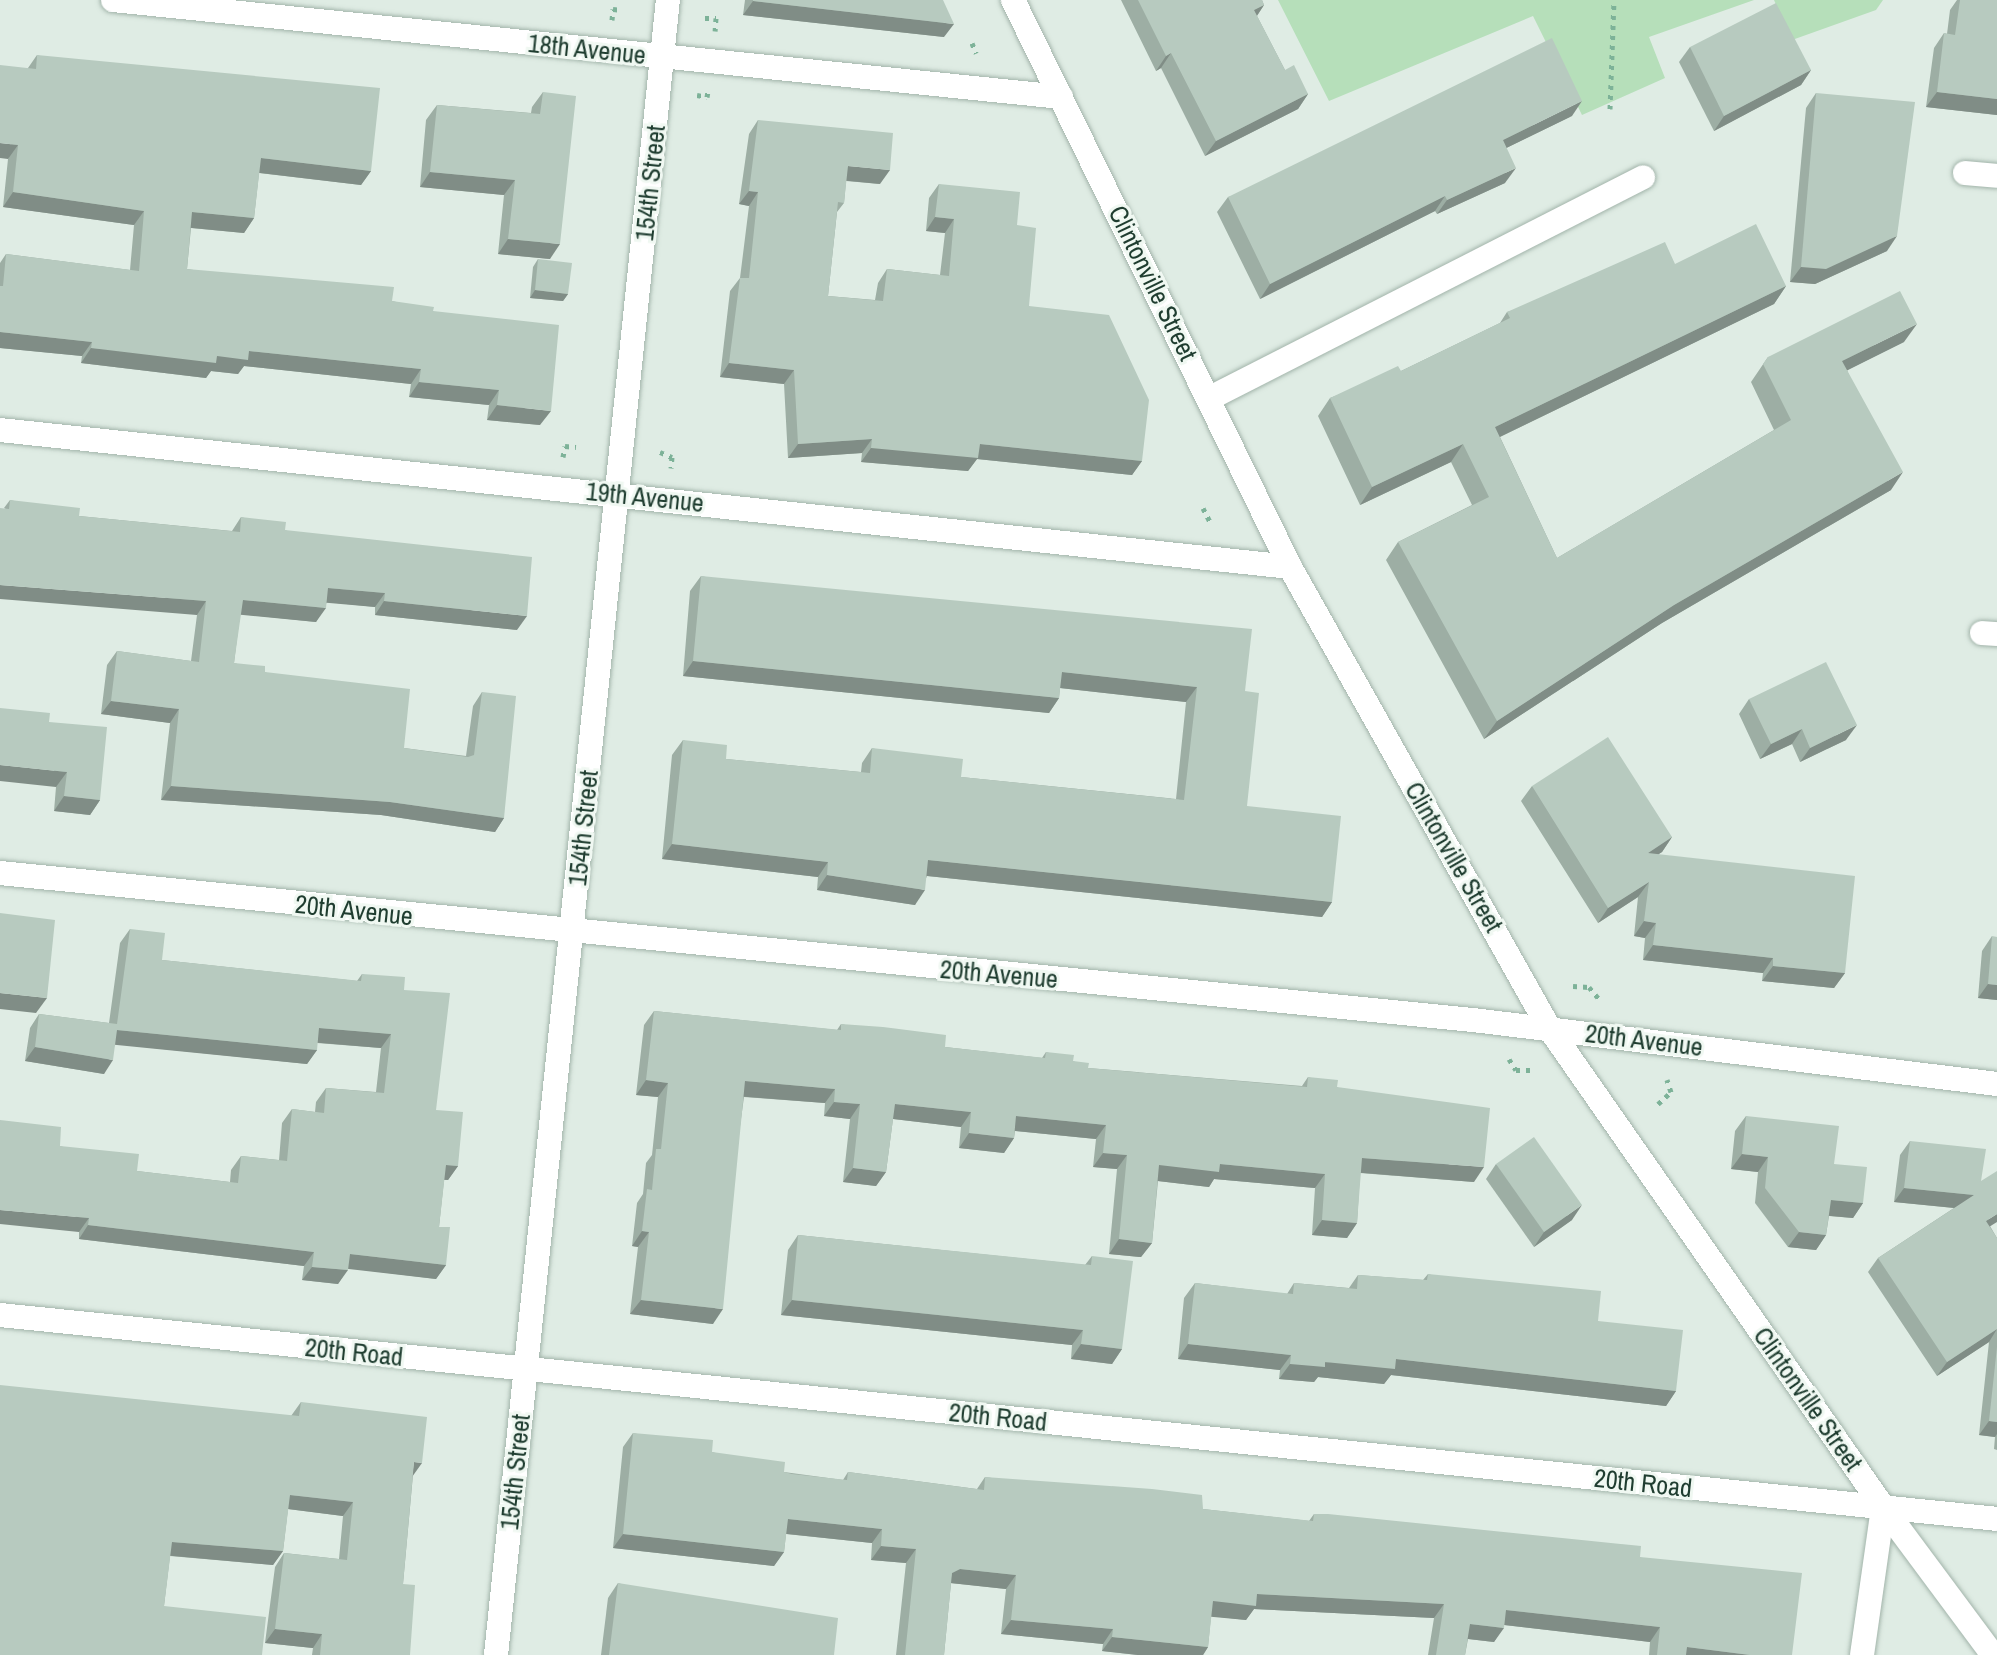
<!DOCTYPE html>
<html>
<head>
<meta charset="utf-8">
<style>
  body { margin:0 }
  #map { position:relative; width:1997px; height:1655px; overflow:hidden; background:#dfece4; font-family:"Archivo Narrow",sans-serif }
  div>[style] { position:absolute }
  .green>* { inset:0; background:#b6dfba }
  .path>* { height:5px; margin-top:-2.5px; transform-origin:0; background:repeating-linear-gradient(90deg,#7db298 0 4px,transparent 0 10px) }
  .roads { filter:drop-shadow(0 0 2px #a2b4aa) drop-shadow(0 0 2px #a2b4aa) }
  .minor>* { height:24px; margin:-12px; padding:0 12px; transform-origin:12px; border-radius:12px; background:#fff }
  .wall>* { inset:0; background:#9daea4 }
  .shaded-wall>* { inset:0; background:#808d86 }
  .building>* { inset:0; background:#b7cabf }
  span { translate:-50% -50%; white-space:nowrap; text-align:center; line-height:1.15; -webkit-text-stroke:6px #f0f8f2; paint-order:stroke }
  .street-label { font-size:26px; color:#1f3d30 }
</style>
</head>
<body>
<div id="map">
  <div class="green">
    <div style="clip-path:polygon(1278px 0,1754px 0,1649px 37px,1665px 78px,1582px 115px,1533px 16px,1329px 101px)"></div>
    <div style="clip-path:polygon(1774px 0,1883px 0,1876px 10px,1792px 40px)"></div>
  </div>
  <div class="path">
    <div style="left:705px;top:18px;width:11px"></div>
    <div style="left:716px;top:18px;width:13px;rotate:94deg"></div>
    <div style="left:612px;top:20px;width:11px;rotate:-85deg"></div>
    <div style="left:613px;top:9px;width:9px;rotate:6deg"></div>
    <div style="left:972px;top:43px;width:11px;rotate:68deg"></div>
    <div style="left:697px;top:95px;width:10px;rotate:11deg"></div>
    <div style="left:707px;top:97px;width:6px;rotate:-81deg"></div>
    <div style="left:1610px;top:109px;width:109px;rotate:-87.9deg"></div>
    <div style="left:660px;top:452px;width:13px;rotate:23deg"></div>
    <div style="left:672px;top:457px;width:11px;rotate:95deg"></div>
    <div style="left:563px;top:457px;width:11px;rotate:-80deg"></div>
    <div style="left:565px;top:446px;width:11px;rotate:5deg"></div>
    <div style="left:1203px;top:508px;width:16px;rotate:63deg"></div>
    <div style="left:1573px;top:986px;width:16px;rotate:4deg"></div>
    <div style="left:1589px;top:987px;width:16px;rotate:50deg"></div>
    <div style="left:1509px;top:1059px;width:13px;rotate:58deg"></div>
    <div style="left:1516px;top:1070px;width:14px"></div>
    <div style="left:1658px;top:1104px;width:18px;rotate:-43deg"></div>
    <div style="left:1671px;top:1092px;width:13px;rotate:-108deg"></div>
  </div>
  <div class="roads">
    <div class="minor">
      <div style="left:113px;top:0;width:953px;rotate:5.84deg"></div>
      <div style="left:1013px;top:0;width:631px;rotate:63.96deg"></div>
      <div style="left:1290px;top:567px;width:529px;rotate:60.67deg"></div>
      <div style="left:1549px;top:1028px;width:584px;rotate:55.11deg"></div>
      <div style="left:1883px;top:1507px;width:184px;rotate:53.4deg"></div>
      <div style="left:1965px;top:173px;width:32px;rotate:5deg"></div>
      <div style="left:1210px;top:398px;width:486px;rotate:-27deg"></div>
      <div style="left:0;top:430px;width:1297px;rotate:6.06deg"></div>
      <div style="left:1982px;top:633px;width:15px;rotate:4deg"></div>
      <div style="left:0;top:873px;width:1480px;rotate:5.7deg"></div>
      <div style="left:1473px;top:1020px;width:528px;rotate:6.96deg"></div>
      <div style="left:0;top:1315px;width:2007px;rotate:5.83deg"></div>
      <div style="left:496px;top:1655px;width:1664px;rotate:-84.07deg"></div>
      <div style="left:1862px;top:1655px;width:149px;rotate:-81.9deg"></div>
    </div>
  </div>
  <div class="wall">
    <div style="clip-path:polygon(745px 0,943px 0,944px 37px,743px 15px)"></div>
    <div style="clip-path:polygon(1121px 0,1262px 0,1264px 5px,1257px 16px,1285px 70px,1308px 94px,1298px 109px,1205px 156px,1161px 68px,1156px 71px)"></div>
    <div style="clip-path:polygon(1957px 0,1997px 0,1997px 115px,1926px 107px,1934px 48px,1944px 33px,1947px 34px,1950px 10px)"></div>
    <div style="clip-path:polygon(1690px 47px,1811px 70px,1801px 85px,1714px 131px,1679px 62px)"></div>
    <div style="clip-path:polygon(37px 55px,371px 171px,361px 185px,259px 173px,254px 218px,244px 233px,191px 228px,187px 269px,392px 301px,433px 311px,540px 425px,487px 420px,489px 405px,409px 397px,411px 384px,244px 366px,238px 374px,211px 371px,206px 378px,81px 363px,82px 356px,0 348px,0 263px,6px 254px,130px 270px,134px 225px,3px 207px,8px 159px,28px 68px)"></div>
    <div style="clip-path:polygon(543px 92px,550px 259px,498px 254px,504px 195px,420px 187px,426px 120px,437px 105px,531px 113px,532px 107px)"></div>
    <div style="clip-path:polygon(1816px 93px,1887px 251px,1815px 284px,1790px 282px,1806px 108px)"></div>
    <div style="clip-path:polygon(1572px 116px,1506px 148px,1505px 183px,1437px 214px,1435px 211px,1260px 299px,1217px 212px,1228px 197px)"></div>
    <div style="clip-path:polygon(758px 120px,880px 184px,846px 181px,844px 203px,837px 212px,828px 296px,875px 300px,878px 283px,887px 269px,940px 275px,945px 233px,926px 231px,929px 198px,939px 184px,1017px 225px,1029px 306px,1142px 461px,1132px 475px,977px 459px,968px 471px,861px 462px,862px 453px,788px 458px,784px 384px,720px 377px,730px 291px,740px 278px,749px 206px,739px 204px,749px 134px)"></div>
    <div style="clip-path:polygon(538px 259px,568px 294px,563px 301px,530px 298px,533px 267px)"></div>
    <div style="clip-path:polygon(1675px 264px,1786px 286px,1774px 304px,1500px 437px,1557px 558px,1774px 430px,1751px 382px,1768px 357px,1904px 342px,1847px 370px,1891px 490px,1662px 623px,1484px 739px,1386px 560px,1398px 542px,1472px 505px,1451px 462px,1360px 505px,1318px 416px,1330px 398px,1401px 371px,1500px 323px,1507px 312px)"></div>
    <div style="clip-path:polygon(10px 500px,79px 516px,232px 531px,241px 517px,285px 530px,517px 630px,375px 615px,375px 607px,327px 602px,316px 622px,240px 614px,234px 663px,265px 672px,404px 748px,466px 756px,473px 706px,482px 692px,504px 818px,495px 832px,381px 815px,161px 800px,170px 723px,101px 714px,107px 665px,117px 651px,191px 661px,197px 615px,4px 508px)"></div>
    <div style="clip-path:polygon(701px 576px,1245px 691px,1247px 806px,1332px 902px,1322px 917px,927px 876px,915px 905px,817px 890px,818px 877px,662px 859px,672px 755px,683px 740px,726px 759px,861px 772px,862px 763px,872px 748px,961px 777px,1176px 799px,1186px 702px,1060px 688px,1059px 698px,1049px 713px,683px 676px,690px 591px)"></div>
    <div style="clip-path:polygon(1749px 699px,1846px 740px,1800px 762px,1792px 744px,1760px 759px,1739px 714px)"></div>
    <div style="clip-path:polygon(49px 722px,100px 800px,90px 815px,54px 811px,56px 787px)"></div>
    <div style="clip-path:polygon(1532px 786px,1672px 837px,1662px 852px,1658px 854px,1845px 973px,1834px 988px,1762px 981px,1763px 973px,1643px 960px,1645px 938px,1634px 936px,1638px 897px,1598px 923px,1521px 801px)"></div>
    <div style="clip-path:polygon(130px 929px,162px 960px,357px 981px,362px 974px,404px 990px,436px 1110px,458px 1166px,448px 1180px,444px 1180px,439px 1227px,446px 1265px,436px 1279px,348px 1268px,338px 1284px,302px 1280px,304px 1266px,79px 1239px,79px 1232px,60px 1146px,137px 1171px,230px 1182px,231px 1170px,241px 1156px,279px 1160px,282px 1123px,292px 1109px,315px 1112px,316px 1102px,326px 1088px,376px 1092px,381px 1048px,317px 1043px,317px 1050px,307px 1064px,115px 1044px,104px 1074px,25px 1061px,30px 1028px,39px 1014px,109px 1023px,120px 943px)"></div>
    <div style="clip-path:polygon(1992px 936px,1997px 1000px,1978px 998px,1982px 951px)"></div>
    <div style="clip-path:polygon(654px 1011px,837px 1030px,841px 1024px,945px 1047px,1042px 1058px,1046px 1052px,1073px 1061px,1088px 1068px,1302px 1086px,1308px 1077px,1337px 1087px,1474px 1182px,1360px 1173px,1357px 1223px,1347px 1238px,1312px 1235px,1315px 1188px,1214px 1179px,1209px 1187px,1158px 1181px,1152px 1243px,1141px 1257px,1109px 1254px,1117px 1169px,1093px 1167px,1096px 1139px,1015px 1131px,1014px 1138px,1004px 1153px,959px 1148px,961px 1127px,893px 1119px,886px 1172px,876px 1186px,843px 1182px,850px 1119px,824px 1116px,825px 1103px,744px 1097px,713px 1324px,630px 1314px,638px 1247px,632px 1246px,637px 1203px,643px 1194px,646px 1163px,652px 1155px,658px 1097px,636px 1095px,644px 1025px)"></div>
    <div style="clip-path:polygon(1746px 1116px,1834px 1164px,1863px 1203px,1853px 1218px,1829px 1216px,1826px 1235px,1816px 1250px,1788px 1247px,1755px 1203px,1758px 1172px,1731px 1169px,1735px 1131px)"></div>
    <div style="clip-path:polygon(1910px 1141px,1981px 1181px,1990px 1226px,1997px 1238px,1997px 1450px,1994px 1449px,1995px 1437px,1979px 1435px,1989px 1342px,1937px 1376px,1868px 1272px,1878px 1258px,1954px 1208px,1894px 1202px,1900px 1155px)"></div>
    <div style="clip-path:polygon(1496px 1164px,1572px 1220px,1534px 1247px,1486px 1179px)"></div>
    <div style="clip-path:polygon(798px 1235px,1085px 1265px,1092px 1256px,1122px 1349px,1112px 1364px,1071px 1359px,1072px 1345px,781px 1315px,788px 1250px)"></div>
    <div style="clip-path:polygon(1428px 1274px,1598px 1321px,1676px 1391px,1666px 1406px,1391px 1375px,1384px 1384px,1318px 1377px,1314px 1382px,1279px 1379px,1280px 1370px,1178px 1359px,1184px 1298px,1195px 1283px,1287px 1294px,1294px 1283px,1349px 1288px,1358px 1275px,1423px 1280px)"></div>
    <div style="clip-path:polygon(301px 1402px,413px 1475px,403px 1584px,410px 1655px,312px 1655px,313px 1648px,265px 1643px,275px 1567px,284px 1553px,339px 1559px,343px 1516px,288px 1509px,283px 1551px,273px 1565px,170px 1556px,164px 1606px,0 1655px,291px 1416px)"></div>
    <div style="clip-path:polygon(633px 1433px,712px 1452px,784px 1472px,843px 1480px,848px 1472px,977px 1489px,985px 1477px,1203px 1509px,1309px 1521px,1314px 1514px,1640px 1557px,1792px 1655px,1649px 1655px,1650px 1642px,1504px 1625px,1494px 1642px,1468px 1639px,1465px 1655px,1428px 1655px,1434px 1618px,1254px 1609px,1246px 1620px,1211px 1616px,1208px 1647px,1203px 1655px,1138px 1655px,1102px 1651px,1103px 1644px,1001px 1634px,1006px 1589px,951px 1583px,944px 1655px,896px 1655px,906px 1563px,871px 1560px,872px 1543px,786px 1534px,784px 1552px,774px 1566px,613px 1548px,623px 1447px)"></div>
    <div style="clip-path:polygon(618px 1583px,834px 1655px,601px 1655px,608px 1598px)"></div>
  </div>
  <div class="shaded-wall">
    <div style="clip-path:polygon(753px 1px,954px 24px,944px 37px,743px 15px)"></div>
    <div style="clip-path:polygon(1264px 5px,1254px 20px,1254px 10px)"></div>
    <div style="clip-path:polygon(1171px 53px,1161px 68px,1156px 71px,1166px 56px)"></div>
    <div style="clip-path:polygon(1811px 70px,1801px 85px,1714px 131px,1724px 116px)"></div>
    <div style="clip-path:polygon(1937px 92px,1997px 99px,1997px 115px,1926px 107px)"></div>
    <div style="clip-path:polygon(1308px 94px,1298px 109px,1205px 156px,1216px 141px)"></div>
    <div style="clip-path:polygon(1582px 101px,1572px 116px,1492px 155px,1503px 140px)"></div>
    <div style="clip-path:polygon(0 143px,18px 145px,8px 159px,0 158px)"></div>
    <div style="clip-path:polygon(261px 158px,371px 171px,361px 185px,251px 172px)"></div>
    <div style="clip-path:polygon(848px 166px,890px 170px,880px 184px,839px 180px)"></div>
    <div style="clip-path:polygon(1516px 168px,1505px 183px,1437px 214px,1447px 200px)"></div>
    <div style="clip-path:polygon(430px 172px,515px 180px,504px 195px,420px 187px)"></div>
    <div style="clip-path:polygon(749px 191px,758px 192px,749px 206px,739px 204px)"></div>
    <div style="clip-path:polygon(13px 192px,144px 211px,134px 225px,3px 207px)"></div>
    <div style="clip-path:polygon(1445px 196px,1435px 211px,1260px 299px,1270px 284px)"></div>
    <div style="clip-path:polygon(192px 212px,254px 218px,244px 233px,182px 227px)"></div>
    <div style="clip-path:polygon(935px 217px,954px 219px,945px 233px,926px 231px)"></div>
    <div style="clip-path:polygon(1897px 236px,1887px 251px,1815px 284px,1790px 282px,1801px 267px)"></div>
    <div style="clip-path:polygon(508px 239px,560px 244px,550px 259px,498px 254px)"></div>
    <div style="clip-path:polygon(1786px 286px,1774px 304px,1483px 445px,1495px 427px)"></div>
    <div style="clip-path:polygon(535px 290px,568px 294px,563px 301px,530px 298px)"></div>
    <div style="clip-path:polygon(1917px 324px,1904px 342px,1830px 379px,1842px 361px)"></div>
    <div style="clip-path:polygon(0 332px,92px 342px,82px 356px,0 348px)"></div>
    <div style="clip-path:polygon(91px 348px,217px 356px,249px 351px,421px 369px,411px 384px,244px 366px,238px 374px,211px 371px,206px 378px,81px 363px)"></div>
    <div style="clip-path:polygon(729px 363px,794px 370px,784px 384px,720px 377px)"></div>
    <div style="clip-path:polygon(419px 382px,499px 390px,489px 405px,409px 397px)"></div>
    <div style="clip-path:polygon(497px 405px,551px 411px,540px 425px,487px 420px)"></div>
    <div style="clip-path:polygon(872px 439px,862px 453px,788px 458px,798px 444px)"></div>
    <div style="clip-path:polygon(980px 444px,1142px 461px,1132px 475px,977px 459px,968px 471px,861px 462px,871px 448px)"></div>
    <div style="clip-path:polygon(1463px 444px,1451px 462px,1360px 505px,1372px 487px)"></div>
    <div style="clip-path:polygon(1903px 472px,1891px 490px,1662px 623px,1484px 739px,1497px 721px,1674px 605px)"></div>
    <div style="clip-path:polygon(0 585px,206px 601px,197px 615px,0 599px)"></div>
    <div style="clip-path:polygon(328px 588px,385px 593px,375px 607px,318px 602px)"></div>
    <div style="clip-path:polygon(243px 600px,326px 608px,316px 622px,233px 614px)"></div>
    <div style="clip-path:polygon(384px 601px,527px 616px,517px 630px,375px 615px)"></div>
    <div style="clip-path:polygon(693px 661px,1059px 698px,1049px 713px,683px 676px)"></div>
    <div style="clip-path:polygon(1062px 672px,1197px 687px,1186px 702px,1051px 687px)"></div>
    <div style="clip-path:polygon(111px 701px,179px 709px,170px 723px,101px 714px)"></div>
    <div style="clip-path:polygon(1857px 725px,1846px 740px,1800px 762px,1810px 748px)"></div>
    <div style="clip-path:polygon(1802px 729px,1792px 744px,1760px 759px,1771px 744px)"></div>
    <div style="clip-path:polygon(0 765px,67px 772px,56px 787px,0 781px)"></div>
    <div style="clip-path:polygon(171px 786px,390px 802px,504px 818px,495px 832px,381px 815px,161px 800px)"></div>
    <div style="clip-path:polygon(64px 796px,100px 800px,90px 815px,54px 811px)"></div>
    <div style="clip-path:polygon(1672px 837px,1662px 852px,1638px 868px,1648px 853px)"></div>
    <div style="clip-path:polygon(672px 844px,828px 862px,818px 877px,662px 859px)"></div>
    <div style="clip-path:polygon(928px 860px,1332px 902px,1322px 917px,918px 875px)"></div>
    <div style="clip-path:polygon(827px 875px,925px 890px,915px 905px,817px 890px)"></div>
    <div style="clip-path:polygon(1649px 882px,1638px 897px,1598px 923px,1608px 908px)"></div>
    <div style="clip-path:polygon(1644px 921px,1656px 923px,1645px 938px,1634px 936px)"></div>
    <div style="clip-path:polygon(1653px 945px,1773px 958px,1763px 973px,1643px 960px)"></div>
    <div style="clip-path:polygon(1773px 966px,1845px 973px,1834px 988px,1762px 981px)"></div>
    <div style="clip-path:polygon(1988px 984px,1997px 985px,1997px 1000px,1978px 998px)"></div>
    <div style="clip-path:polygon(0 993px,47px 998px,36px 1013px,0 1009px)"></div>
    <div style="clip-path:polygon(319px 1028px,391px 1034px,381px 1048px,309px 1042px)"></div>
    <div style="clip-path:polygon(117px 1030px,317px 1050px,307px 1064px,107px 1044px)"></div>
    <div style="clip-path:polygon(35px 1047px,113px 1060px,104px 1074px,25px 1061px)"></div>
    <div style="clip-path:polygon(646px 1080px,668px 1083px,658px 1097px,636px 1095px)"></div>
    <div style="clip-path:polygon(745px 1081px,835px 1089px,825px 1103px,735px 1096px)"></div>
    <div style="clip-path:polygon(834px 1102px,860px 1104px,850px 1119px,824px 1116px)"></div>
    <div style="clip-path:polygon(895px 1104px,971px 1112px,961px 1127px,885px 1118px)"></div>
    <div style="clip-path:polygon(1016px 1116px,1106px 1125px,1096px 1139px,1006px 1130px)"></div>
    <div style="clip-path:polygon(969px 1133px,1014px 1138px,1004px 1153px,959px 1148px)"></div>
    <div style="clip-path:polygon(1103px 1153px,1127px 1155px,1117px 1169px,1093px 1167px)"></div>
    <div style="clip-path:polygon(1742px 1154px,1768px 1157px,1758px 1172px,1731px 1169px)"></div>
    <div style="clip-path:polygon(1362px 1158px,1484px 1167px,1474px 1182px,1351px 1172px)"></div>
    <div style="clip-path:polygon(1220px 1164px,1325px 1174px,1315px 1188px,1214px 1179px,1209px 1187px,1149px 1180px,1159px 1165px)"></div>
    <div style="clip-path:polygon(446px 1165px,458px 1166px,448px 1180px,436px 1179px)"></div>
    <div style="clip-path:polygon(853px 1168px,886px 1172px,876px 1186px,843px 1182px)"></div>
    <div style="clip-path:polygon(1904px 1188px,1974px 1195px,1965px 1209px,1894px 1202px)"></div>
    <div style="clip-path:polygon(1831px 1200px,1863px 1203px,1853px 1218px,1820px 1215px)"></div>
    <div style="clip-path:polygon(1582px 1205px,1572px 1220px,1534px 1247px,1544px 1232px)"></div>
    <div style="clip-path:polygon(0 1210px,89px 1218px,79px 1232px,0 1224px)"></div>
    <div style="clip-path:polygon(1997px 1214px,1997px 1222px,1976px 1235px,1986px 1221px)"></div>
    <div style="clip-path:polygon(1322px 1220px,1357px 1223px,1347px 1238px,1312px 1235px)"></div>
    <div style="clip-path:polygon(88px 1225px,314px 1252px,304px 1266px,79px 1239px)"></div>
    <div style="clip-path:polygon(642px 1231px,649px 1232px,638px 1247px,632px 1246px)"></div>
    <div style="clip-path:polygon(1799px 1232px,1826px 1235px,1816px 1250px,1788px 1247px)"></div>
    <div style="clip-path:polygon(1119px 1239px,1152px 1243px,1141px 1257px,1109px 1254px)"></div>
    <div style="clip-path:polygon(350px 1254px,446px 1265px,436px 1279px,340px 1268px)"></div>
    <div style="clip-path:polygon(312px 1267px,348px 1270px,338px 1284px,302px 1280px)"></div>
    <div style="clip-path:polygon(641px 1300px,723px 1309px,713px 1324px,630px 1314px)"></div>
    <div style="clip-path:polygon(792px 1300px,1083px 1330px,1072px 1345px,781px 1315px)"></div>
    <div style="clip-path:polygon(1997px 1329px,1989px 1342px,1937px 1376px,1947px 1362px)"></div>
    <div style="clip-path:polygon(1081px 1344px,1122px 1349px,1112px 1364px,1071px 1359px)"></div>
    <div style="clip-path:polygon(1188px 1344px,1291px 1355px,1280px 1370px,1178px 1359px)"></div>
    <div style="clip-path:polygon(1396px 1359px,1676px 1391px,1666px 1406px,1391px 1375px,1384px 1384px,1318px 1377px,1314px 1382px,1279px 1379px,1290px 1364px)"></div>
    <div style="clip-path:polygon(1989px 1421px,1997px 1422px,1997px 1434px,1995px 1437px,1979px 1435px)"></div>
    <div style="clip-path:polygon(414px 1462px,422px 1463px,412px 1477px)"></div>
    <div style="clip-path:polygon(290px 1495px,353px 1502px,343px 1516px,280px 1508px)"></div>
    <div style="clip-path:polygon(788px 1519px,882px 1529px,872px 1543px,778px 1533px)"></div>
    <div style="clip-path:polygon(623px 1534px,784px 1552px,774px 1566px,613px 1548px)"></div>
    <div style="clip-path:polygon(172px 1542px,283px 1551px,273px 1565px,162px 1555px)"></div>
    <div style="clip-path:polygon(881px 1546px,916px 1549px,906px 1563px,871px 1560px)"></div>
    <div style="clip-path:polygon(960px 1569px,1016px 1575px,1006px 1589px,950px 1583px,952px 1573px)"></div>
    <div style="clip-path:polygon(1257px 1594px,1444px 1604px,1434px 1618px,1254px 1609px,1246px 1620px,1203px 1616px,1213px 1601px)"></div>
    <div style="clip-path:polygon(1506px 1610px,1660px 1627px,1650px 1642px,1496px 1624px)"></div>
    <div style="clip-path:polygon(1011px 1620px,1113px 1629px,1103px 1644px,1001px 1634px)"></div>
    <div style="clip-path:polygon(1470px 1624px,1504px 1628px,1494px 1642px,1460px 1638px)"></div>
    <div style="clip-path:polygon(275px 1629px,322px 1634px,313px 1648px,265px 1643px)"></div>
    <div style="clip-path:polygon(1112px 1637px,1208px 1647px,1203px 1655px,1138px 1655px,1102px 1651px)"></div>
    <div style="clip-path:polygon(1687px 1647px,1750px 1655px,1682px 1655px)"></div>
  </div>
  <div class="building">
    <div style="clip-path:polygon(753px 0,943px 0,954px 24px,753px 1px)"></div>
    <div style="clip-path:polygon(1138px 0,1262px 0,1264px 5px,1254px 10px,1285px 70px,1294px 65px,1308px 94px,1216px 141px,1171px 53px,1166px 56px)"></div>
    <div style="clip-path:polygon(1960px 0,1997px 0,1997px 99px,1937px 92px,1944px 33px,1955px 35px)"></div>
    <div style="clip-path:polygon(1776px 3px,1811px 70px,1724px 116px,1690px 47px)"></div>
    <div style="clip-path:polygon(1552px 38px,1582px 101px,1503px 140px,1516px 168px,1447px 200px,1445px 196px,1270px 284px,1228px 197px)"></div>
    <div style="clip-path:polygon(37px 55px,380px 88px,371px 171px,261px 158px,254px 218px,192px 212px,187px 269px,394px 287px,392px 301px,434px 307px,433px 311px,559px 325px,551px 411px,497px 405px,499px 390px,419px 382px,421px 369px,249px 351px,248px 360px,217px 356px,216px 363px,91px 348px,92px 342px,0 332px,0 286px,3px 286px,6px 254px,139px 271px,144px 211px,13px 192px,18px 145px,0 143px,0 65px,36px 69px)"></div>
    <div style="clip-path:polygon(543px 92px,576px 96px,560px 244px,508px 239px,515px 180px,430px 172px,437px 105px,540px 114px)"></div>
    <div style="clip-path:polygon(1816px 93px,1915px 102px,1897px 236px,1826px 269px,1801px 267px)"></div>
    <div style="clip-path:polygon(758px 120px,893px 133px,890px 170px,848px 166px,844px 203px,838px 202px,828px 296px,883px 301px,887px 269px,949px 276px,954px 219px,935px 217px,939px 184px,1020px 192px,1017px 225px,1036px 228px,1029px 306px,1109px 315px,1149px 400px,1142px 461px,980px 444px,978px 458px,871px 448px,872px 439px,798px 444px,794px 370px,729px 363px,740px 278px,749px 278px,758px 192px,749px 191px)"></div>
    <div style="clip-path:polygon(1756px 224px,1786px 286px,1495px 427px,1557px 558px,1791px 420px,1763px 364px,1768px 357px,1900px 291px,1917px 324px,1842px 361px,1903px 472px,1674px 605px,1497px 721px,1398px 542px,1489px 497px,1463px 444px,1372px 487px,1330px 398px,1398px 366px,1401px 371px,1510px 318px,1507px 312px,1665px 242px,1675px 264px)"></div>
    <div style="clip-path:polygon(538px 259px,572px 263px,568px 294px,535px 290px)"></div>
    <div style="clip-path:polygon(10px 500px,80px 508px,79px 516px,240px 532px,241px 517px,286px 522px,285px 530px,532px 557px,527px 616px,384px 601px,385px 593px,328px 588px,326px 608px,243px 600px,234px 663px,265px 666px,265px 672px,410px 689px,404px 748px,468px 757px,474px 755px,482px 692px,516px 696px,504px 818px,390px 802px,171px 786px,179px 709px,111px 701px,117px 651px,199px 662px,206px 601px,0 585px,0 508px,9px 509px)"></div>
    <div style="clip-path:polygon(701px 576px,1252px 629px,1245px 691px,1259px 693px,1247px 806px,1341px 816px,1332px 902px,928px 860px,925px 890px,827px 875px,828px 862px,672px 844px,683px 740px,727px 745px,726px 759px,870px 773px,872px 748px,963px 759px,961px 777px,1184px 800px,1197px 687px,1062px 672px,1059px 698px,693px 661px)"></div>
    <div style="clip-path:polygon(1826px 662px,1857px 725px,1810px 748px,1802px 729px,1771px 744px,1749px 699px)"></div>
    <div style="clip-path:polygon(0 708px,50px 713px,49px 722px,107px 727px,100px 800px,64px 796px,67px 772px,0 765px)"></div>
    <div style="clip-path:polygon(1608px 737px,1672px 837px,1648px 853px,1855px 876px,1845px 973px,1773px 966px,1773px 958px,1653px 945px,1656px 923px,1644px 921px,1649px 882px,1608px 908px,1532px 786px)"></div>
    <div style="clip-path:polygon(0 913px,55px 920px,47px 998px,0 993px)"></div>
    <div style="clip-path:polygon(130px 929px,165px 933px,162px 960px,361px 981px,362px 974px,405px 977px,404px 990px,450px 993px,436px 1110px,463px 1112px,458px 1166px,446px 1165px,439px 1227px,450px 1227px,446px 1265px,350px 1254px,348px 1270px,312px 1267px,314px 1252px,88px 1225px,89px 1218px,0 1210px,0 1120px,61px 1127px,60px 1146px,139px 1154px,137px 1171px,238px 1183px,241px 1156px,287px 1161px,292px 1109px,324px 1113px,326px 1088px,384px 1093px,391px 1034px,319px 1028px,317px 1050px,117px 1030px,113px 1060px,35px 1047px,39px 1014px,117px 1024px)"></div>
    <div style="clip-path:polygon(1992px 936px,1997px 937px,1997px 985px,1988px 984px)"></div>
    <div style="clip-path:polygon(654px 1011px,841px 1030px,841px 1024px,883px 1027px,946px 1035px,945px 1047px,1045px 1058px,1046px 1052px,1074px 1055px,1073px 1061px,1089px 1063px,1088px 1068px,1307px 1087px,1308px 1077px,1338px 1080px,1337px 1087px,1490px 1108px,1484px 1167px,1362px 1158px,1357px 1223px,1322px 1220px,1325px 1174px,1220px 1164px,1219px 1172px,1159px 1165px,1152px 1243px,1119px 1239px,1127px 1155px,1103px 1153px,1106px 1125px,1016px 1116px,1014px 1138px,969px 1133px,971px 1112px,895px 1104px,886px 1172px,853px 1168px,860px 1104px,834px 1102px,835px 1089px,745px 1081px,723px 1309px,641px 1300px,649px 1232px,642px 1231px,647px 1189px,652px 1190px,656px 1149px,661px 1149px,668px 1083px,646px 1080px)"></div>
    <div style="clip-path:polygon(1746px 1116px,1839px 1126px,1834px 1164px,1867px 1167px,1863px 1203px,1831px 1200px,1826px 1235px,1799px 1232px,1765px 1188px,1768px 1157px,1742px 1154px)"></div>
    <div style="clip-path:polygon(1534px 1137px,1582px 1205px,1544px 1232px,1496px 1164px)"></div>
    <div style="clip-path:polygon(1910px 1141px,1986px 1149px,1981px 1181px,1997px 1171px,1997px 1214px,1986px 1221px,1997px 1238px,1997px 1329px,1947px 1362px,1878px 1258px,1974px 1195px,1904px 1188px)"></div>
    <div style="clip-path:polygon(798px 1235px,1091px 1265px,1092px 1256px,1133px 1261px,1122px 1349px,1081px 1344px,1083px 1330px,792px 1300px)"></div>
    <div style="clip-path:polygon(1428px 1274px,1601px 1291px,1598px 1321px,1683px 1330px,1676px 1391px,1396px 1359px,1395px 1369px,1325px 1362px,1325px 1367px,1290px 1364px,1291px 1355px,1188px 1344px,1195px 1283px,1293px 1294px,1294px 1283px,1357px 1289px,1358px 1275px,1427px 1280px)"></div>
    <div style="clip-path:polygon(1997px 1347px,1997px 1422px,1989px 1421px)"></div>
    <div style="clip-path:polygon(0 1385px,299px 1416px,301px 1402px,427px 1417px,422px 1463px,414px 1462px,403px 1584px,415px 1585px,410px 1655px,320px 1655px,322px 1634px,275px 1629px,284px 1553px,347px 1560px,353px 1502px,290px 1495px,283px 1551px,172px 1542px,164px 1606px,266px 1617px,262px 1655px,0 1655px)"></div>
    <div style="clip-path:polygon(633px 1433px,713px 1440px,712px 1452px,785px 1462px,784px 1472px,792px 1474px,847px 1480px,848px 1472px,984px 1490px,985px 1477px,1152px 1489px,1202px 1495px,1203px 1509px,1313px 1521px,1314px 1514px,1328px 1514px,1641px 1546px,1640px 1557px,1802px 1573px,1792px 1655px,1750px 1655px,1687px 1647px,1686px 1655px,1657px 1655px,1660px 1627px,1506px 1610px,1504px 1628px,1470px 1624px,1465px 1655px,1436px 1655px,1444px 1604px,1257px 1594px,1256px 1606px,1213px 1601px,1208px 1647px,1112px 1637px,1113px 1629px,1011px 1620px,1016px 1575px,960px 1569px,952px 1573px,944px 1655px,905px 1655px,916px 1549px,881px 1546px,882px 1529px,788px 1519px,784px 1552px,623px 1534px)"></div>
    <div style="clip-path:polygon(618px 1583px,838px 1618px,834px 1655px,609px 1655px)"></div>
  </div>
  <div class="street-label">
    <span style="left:587px;top:49px;rotate:6deg">18th Avenue</span>
    <span style="left:650px;top:183px;rotate:-84deg">154th Street</span>
    <span style="left:1153px;top:283px;rotate:64deg">Clintonville Street</span>
    <span style="left:645px;top:497px;rotate:6deg">19th Avenue</span>
    <span style="left:583px;top:828px;rotate:-84deg">154th Street</span>
    <span style="left:1454px;top:857px;rotate:60deg">Clintonville Street</span>
    <span style="left:354px;top:910px;rotate:6deg">20th Avenue</span>
    <span style="left:999px;top:974px;rotate:5deg">20th Avenue</span>
    <span style="left:1644px;top:1040px;rotate:7deg">20th Avenue</span>
    <span style="left:354px;top:1352px;rotate:6deg">20th Road</span>
    <span style="left:1808px;top:1399px;rotate:55deg">Clintonville Street</span>
    <span style="left:998px;top:1417px;rotate:6deg">20th Road</span>
    <span style="left:515px;top:1472px;rotate:-84deg">154th Street</span>
    <span style="left:1643px;top:1483px;rotate:6deg">20th Road</span>
  </div>
</div>
</body>
</html>
